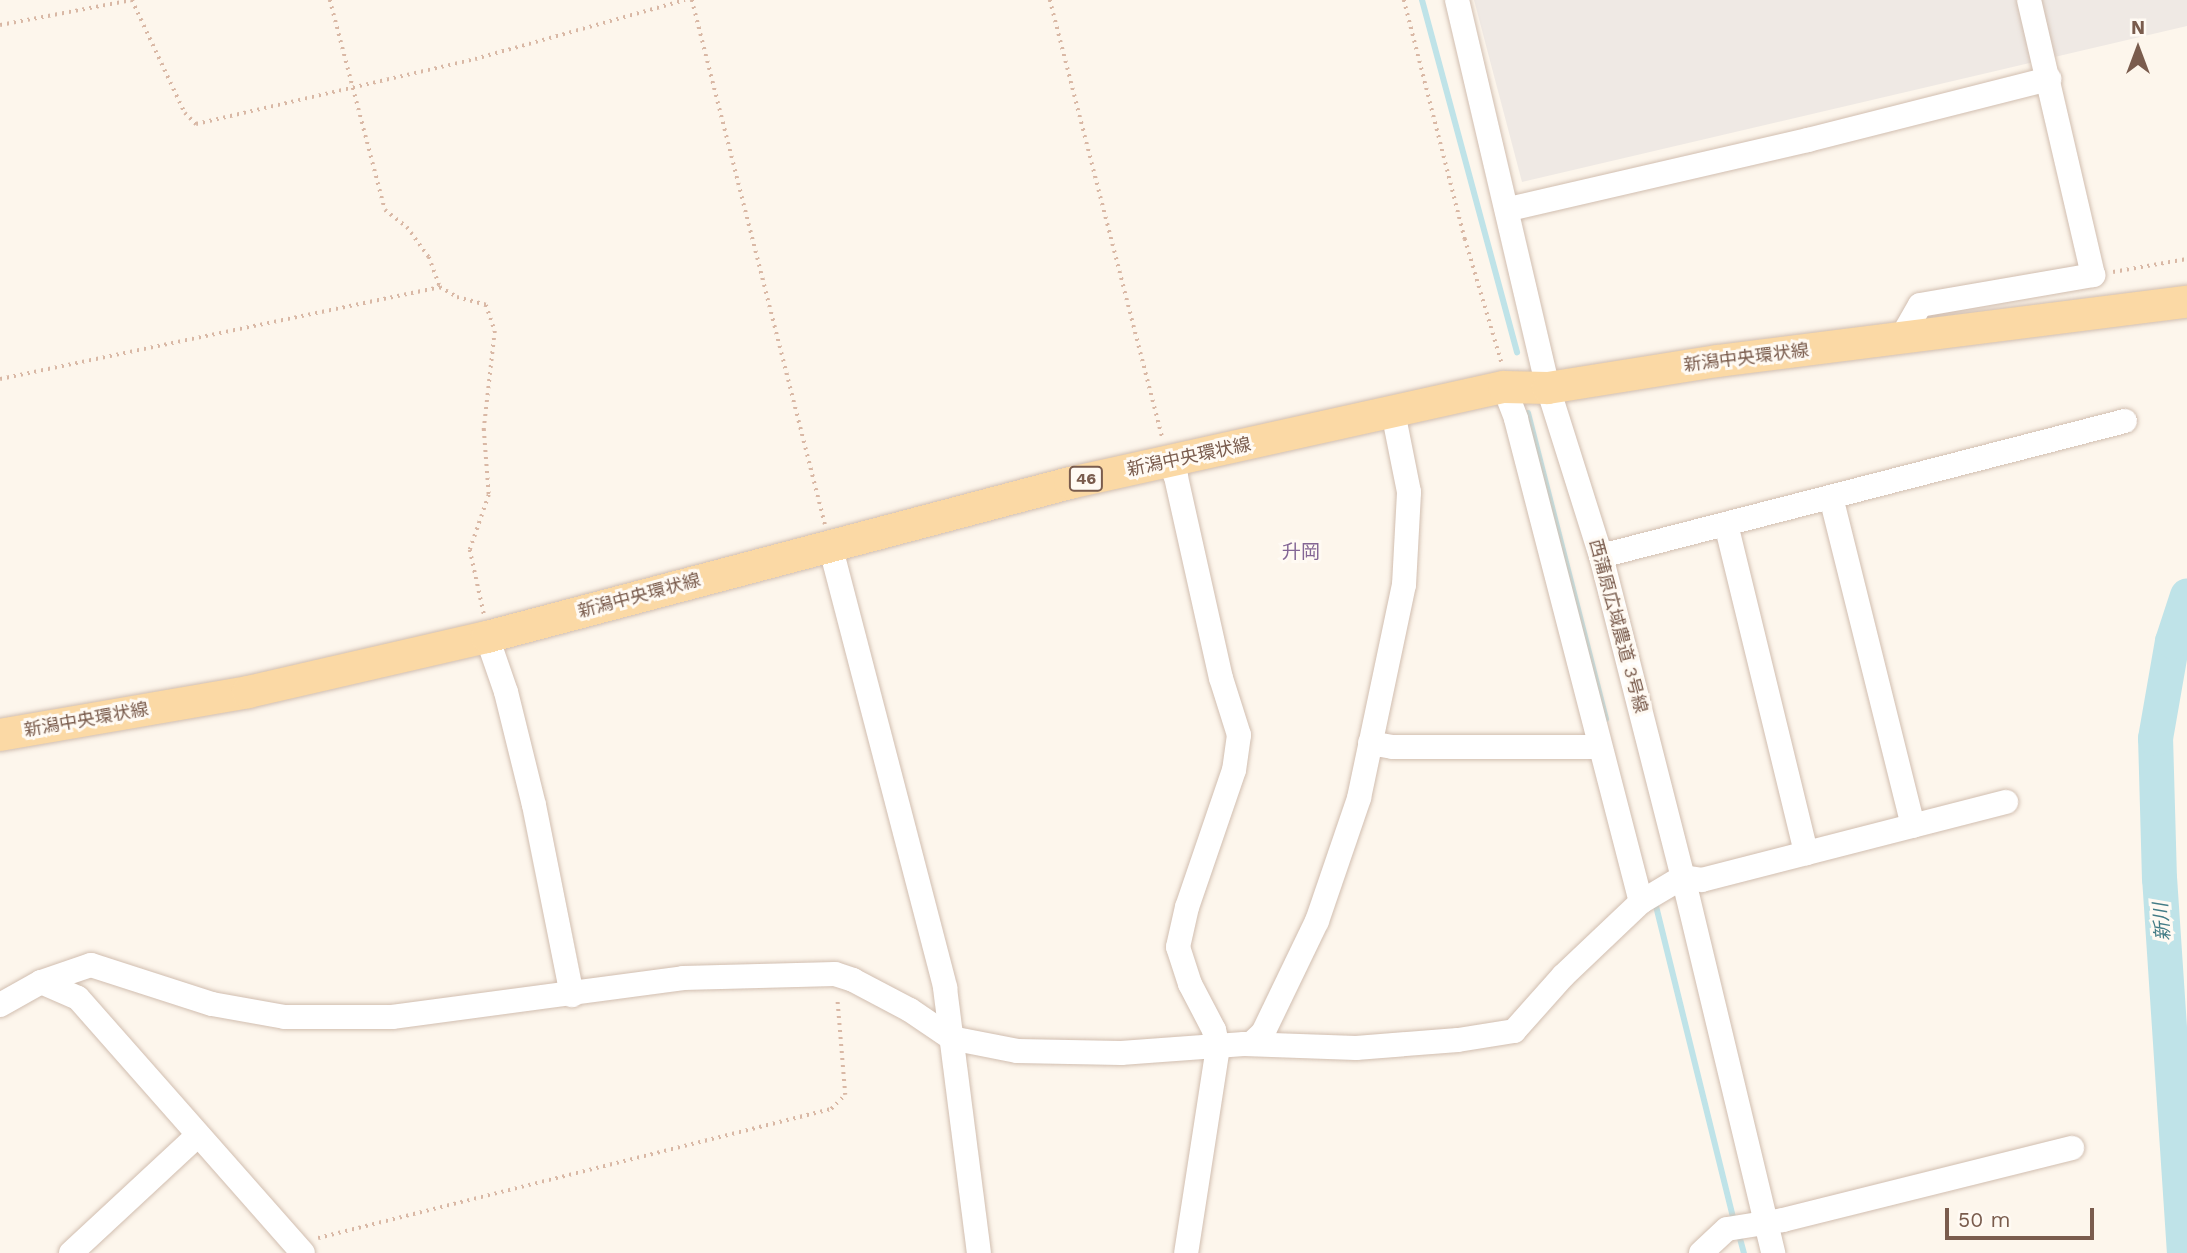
<!DOCTYPE html>
<html>
<head>
<meta charset="utf-8">
<style>
  body { margin:0 }
  #map { position:relative; width:2187px; height:1253px; overflow:hidden; background:#fdf6ec; font-family:"Work Sans","Noto Sans JP",sans-serif }
  div>[style] { position:absolute }
  .industrial>* { inset:0; background:#efe9e4 }
  .stream>* { height:6px; margin:-3px; padding:0 3px; transform-origin:3px; border-radius:3px; background:#bfe3e8 }
  .river>* { height:35px; margin:-17.5px; padding:0 17.5px; transform-origin:17.5px; border-radius:17.5px; background:#bfe3e8 }
  .path>* { height:3.5px; margin-top:-1.75px; transform-origin:0; background:repeating-linear-gradient(90deg,#d9b8a5 0 2px,transparent 0 7px) }
  .roads { filter:drop-shadow(0 0 2px #d1beb0) drop-shadow(0 0 2px #d1beb0) }
  .minor>* { height:24px; margin:-12px; padding:0 12px; transform-origin:12px; border-radius:12px; background:#fff }
  .major>* { height:32px; margin:-16px; padding:0 16px; transform-origin:16px; border-radius:16px; background:#fbd9a5 }
  span { translate:-50% -50%; white-space:nowrap; text-align:center; line-height:1.15; -webkit-text-stroke:6px #fffaf3; paint-order:stroke }
  .shield-label span { padding:2px 5px; background:#fffaf3; border:2px solid; border-radius:5px; -webkit-text-stroke-width:0 }
  .shield-label { font-size:16px; color:#7a5c4d; font-weight:700 }
  .street-label { font-size:18px; color:#7a5c4d }
  .neighbourhood-label { font-size:19px; color:#846695 }
  .water-label { font-size:19px; color:#437c86; font-style:italic }
  .north { position:absolute; left:2103px; top:14px; width:70px; height:70px; -webkit-text-stroke:5px #fffaf3; paint-order:stroke; rotate:0deg; font-size:19px; font-weight:700; line-height:28px; text-align:center; color:#7a5c4d }
  .north::after { content:''; display:block; margin:auto; width:24px; height:32px; background:#7a5c4d; clip-path:polygon(50% 0,100% 100%,50% 72%,0 100%) }
  .scale { position:absolute; left:1945px; top:1208px; width:149px; height:32px; box-sizing:border-box; border:4px solid #7a5c4d; border-top:0; padding-left:9px; font-size:21px; line-height:24px; white-space:nowrap; color:#7a5c4d; -webkit-text-stroke:5px #fffaf3; paint-order:stroke }
</style>
</head>
<body>
<div id="map">
  <div class="industrial">
    <div style="clip-path:polygon(1474px 0,2187px 0,2187px 26px,1522px 182px)"></div>
  </div>
  <div class="stream">
    <div style="left:1422px;top:0;width:365px;rotate:74.9deg"></div>
    <div style="left:1528px;top:413px;width:316px;rotate:75.7deg"></div>
    <div style="left:1655px;top:902px;width:329px;rotate:76.1deg"></div>
    <div style="left:1738px;top:1231px;width:23px;rotate:75deg"></div>
  </div>
  <div class="river">
    <div style="left:2184px;top:1253px;width:375px;rotate:-93.8deg"></div>
    <div style="left:2159px;top:879px;width:141px;rotate:-91.6deg"></div>
    <div style="left:2155px;top:738px;width:98px;rotate:-80.1deg"></div>
    <div style="left:2172px;top:641px;width:48px;rotate:-71.9deg"></div>
  </div>
  <div class="path">
    <div style="left:132px;top:0;width:125px;rotate:64.9deg"></div>
    <div style="left:185px;top:113px;width:16px;rotate:45deg"></div>
    <div style="left:196px;top:124px;width:286px;rotate:-13.1deg"></div>
    <div style="left:475px;top:59px;width:218px;rotate:-15.7deg"></div>
    <div style="left:330px;top:0;width:217px;rotate:75.3deg"></div>
    <div style="left:385px;top:210px;width:28px;rotate:38deg"></div>
    <div style="left:407px;top:227px;width:37px;rotate:54deg"></div>
    <div style="left:429px;top:257px;width:32px;rotate:70deg"></div>
    <div style="left:440px;top:287px;width:20px;rotate:30deg"></div>
    <div style="left:457px;top:297px;width:30px;rotate:15deg"></div>
    <div style="left:486px;top:305px;width:28px;rotate:71deg"></div>
    <div style="left:495px;top:331px;width:99px;rotate:96.4deg"></div>
    <div style="left:484px;top:429px;width:66px;rotate:85.7deg"></div>
    <div style="left:489px;top:495px;width:58px;rotate:109.1deg"></div>
    <div style="left:470px;top:550px;width:66px;rotate:77.7deg"></div>
    <div style="left:692px;top:0;width:541px;rotate:75.76deg"></div>
    <div style="left:1050px;top:0;width:453px;rotate:75.6deg"></div>
    <div style="left:1404px;top:0;width:247px;rotate:75.7deg"></div>
    <div style="left:1465px;top:239px;width:130px;rotate:73.5deg"></div>
    <div style="left:0;top:25px;width:134px;rotate:-10.7deg"></div>
    <div style="left:2113px;top:272px;width:75px;rotate:-10deg"></div>
    <div style="left:0;top:379px;width:450px;rotate:-11.8deg"></div>
    <div style="left:318px;top:1238px;width:529px;rotate:-14.12deg"></div>
    <div style="left:831px;top:1109px;width:20px;rotate:-45deg"></div>
    <div style="left:845px;top:1095px;width:98px;rotate:-94.7deg"></div>
  </div>
  <div class="roads">
    <div class="minor">
      <div style="left:1457px;top:0;width:399px;rotate:76.8deg"></div>
      <div style="left:1548px;top:388px;width:176px;rotate:72.5deg"></div>
      <div style="left:1601px;top:556px;width:331px;rotate:75.7deg"></div>
      <div style="left:1683px;top:877px;width:387px;rotate:76.5deg"></div>
      <div style="left:1509px;top:209px;width:307px;rotate:-13deg"></div>
      <div style="left:1808px;top:140px;width:249px;rotate:-14.2deg"></div>
      <div style="left:1900px;top:340px;width:40px;rotate:-60.3deg"></div>
      <div style="left:1920px;top:305px;width:176px;rotate:-9.8deg"></div>
      <div style="left:2093px;top:275px;width:282px;rotate:-103.1deg"></div>
      <div style="left:1504px;top:387px;width:34px;rotate:69deg"></div>
      <div style="left:1516px;top:419px;width:499px;rotate:75.5deg"></div>
      <div style="left:1168px;top:461px;width:18px;rotate:63deg"></div>
      <div style="left:1176px;top:477px;width:206px;rotate:77.4deg"></div>
      <div style="left:1221px;top:678px;width:60px;rotate:72.5deg"></div>
      <div style="left:1239px;top:735px;width:35px;rotate:98deg"></div>
      <div style="left:1234px;top:770px;width:145px;rotate:108.9deg"></div>
      <div style="left:1187px;top:907px;width:41px;rotate:102.7deg"></div>
      <div style="left:1178px;top:947px;width:39px;rotate:72deg"></div>
      <div style="left:1190px;top:984px;width:52px;rotate:62.4deg"></div>
      <div style="left:1214px;top:1030px;width:17px;rotate:77deg"></div>
      <div style="left:1218px;top:1047px;width:208px;rotate:98.8deg"></div>
      <div style="left:1831px;top:497px;width:339px;rotate:76deg"></div>
      <div style="left:1726px;top:524px;width:339px;rotate:76.3deg"></div>
      <div style="left:830px;top:545px;width:458px;rotate:75.4deg"></div>
      <div style="left:945px;top:988px;width:267px;rotate:82.7deg"></div>
      <div style="left:1601px;top:556px;width:541px;rotate:-14.45deg"></div>
      <div style="left:487px;top:637px;width:58px;rotate:70.9deg"></div>
      <div style="left:506px;top:692px;width:116px;rotate:76.1deg"></div>
      <div style="left:534px;top:805px;width:194px;rotate:78.7deg"></div>
      <div style="left:1370px;top:743px;width:23px;rotate:10deg"></div>
      <div style="left:1393px;top:747px;width:206px"></div>
      <div style="left:41px;top:982px;width:40px;rotate:23.4deg"></div>
      <div style="left:78px;top:998px;width:340px;rotate:48.6deg"></div>
      <div style="left:0;top:1005px;width:47px;rotate:-29.3deg"></div>
      <div style="left:41px;top:982px;width:53px;rotate:-18.8deg"></div>
      <div style="left:91px;top:965px;width:127px;rotate:17.9deg"></div>
      <div style="left:212px;top:1004px;width:74px;rotate:10.1deg"></div>
      <div style="left:285px;top:1017px;width:107px"></div>
      <div style="left:392px;top:1017px;width:294px;rotate:-7.6deg"></div>
      <div style="left:683px;top:978px;width:152px;rotate:-1.5deg"></div>
      <div style="left:835px;top:974px;width:19px;rotate:18deg"></div>
      <div style="left:853px;top:980px;width:64px;rotate:27.8deg"></div>
      <div style="left:910px;top:1010px;width:50px;rotate:34.3deg"></div>
      <div style="left:951px;top:1038px;width:67px;rotate:11.1deg"></div>
      <div style="left:1017px;top:1051px;width:104px;rotate:1.1deg"></div>
      <div style="left:1121px;top:1053px;width:123px;rotate:-4.2deg"></div>
      <div style="left:1244px;top:1044px;width:112px;rotate:2deg"></div>
      <div style="left:1356px;top:1048px;width:102px;rotate:-4.5deg"></div>
      <div style="left:1458px;top:1040px;width:57px;rotate:-9.1deg"></div>
      <div style="left:1514px;top:1031px;width:74px;rotate:-48.3deg"></div>
      <div style="left:1563px;top:976px;width:108px;rotate:-43.5deg"></div>
      <div style="left:1641px;top:902px;width:49px;rotate:-30.8deg"></div>
      <div style="left:1683px;top:877px;width:19px;rotate:9deg"></div>
      <div style="left:1702px;top:880px;width:314px;rotate:-14.4deg"></div>
      <div style="left:1251px;top:1044px;width:16px;rotate:-43deg"></div>
      <div style="left:1263px;top:1033px;width:124px;rotate:-64.3deg"></div>
      <div style="left:1317px;top:921px;width:130px;rotate:-71.1deg"></div>
      <div style="left:1359px;top:798px;width:218px;rotate:-78.1deg"></div>
      <div style="left:1404px;top:585px;width:93px;rotate:-86.9deg"></div>
      <div style="left:1409px;top:492px;width:82px;rotate:-101.3deg"></div>
      <div style="left:71px;top:1253px;width:172px;rotate:-42.9deg"></div>
      <div style="left:1701px;top:1253px;width:35px;rotate:-43deg"></div>
      <div style="left:1727px;top:1229px;width:57px;rotate:-9.1deg"></div>
      <div style="left:1783px;top:1220px;width:298px;rotate:-14deg"></div>
    </div>
    <div class="major">
      <div style="left:0;top:735px;width:252px;rotate:-9.8deg"></div>
      <div style="left:248px;top:692px;width:245px;rotate:-13deg"></div>
      <div style="left:487px;top:637px;width:603px;rotate:-14.8deg"></div>
      <div style="left:1070px;top:483px;width:444px;rotate:-12.5deg"></div>
      <div style="left:1504px;top:387px;width:44px;rotate:1.3deg"></div>
      <div style="left:1548px;top:388px;width:171px;rotate:-9.1deg"></div>
      <div style="left:1717px;top:361px;width:474px;rotate:-7.2deg"></div>
    </div>
  </div>
  <div class="shield-label">
    <span style="left:1086px;top:479px">46</span>
  </div>
  <div class="street-label">
    <span style="left:1746px;top:358px;rotate:-7deg">新潟中央環状線</span>
    <span style="left:1189px;top:457px;rotate:-12deg">新潟中央環状線</span>
    <span style="left:639px;top:596px;rotate:-15deg">新潟中央環状線</span>
    <span style="left:1618px;top:626px;rotate:75deg">西蒲原広域農道 3号線</span>
    <span style="left:86px;top:720px;rotate:-10deg">新潟中央環状線</span>
  </div>
  <div class="neighbourhood-label">
    <span style="left:1301px;top:552px">升岡</span>
  </div>
  <div class="water-label">
    <span style="left:2162px;top:922px;rotate:-94deg">新川</span>
  </div>
  <div class="north">N</div>
  <div class="scale">50 m</div>
</div>
</body>
</html>
